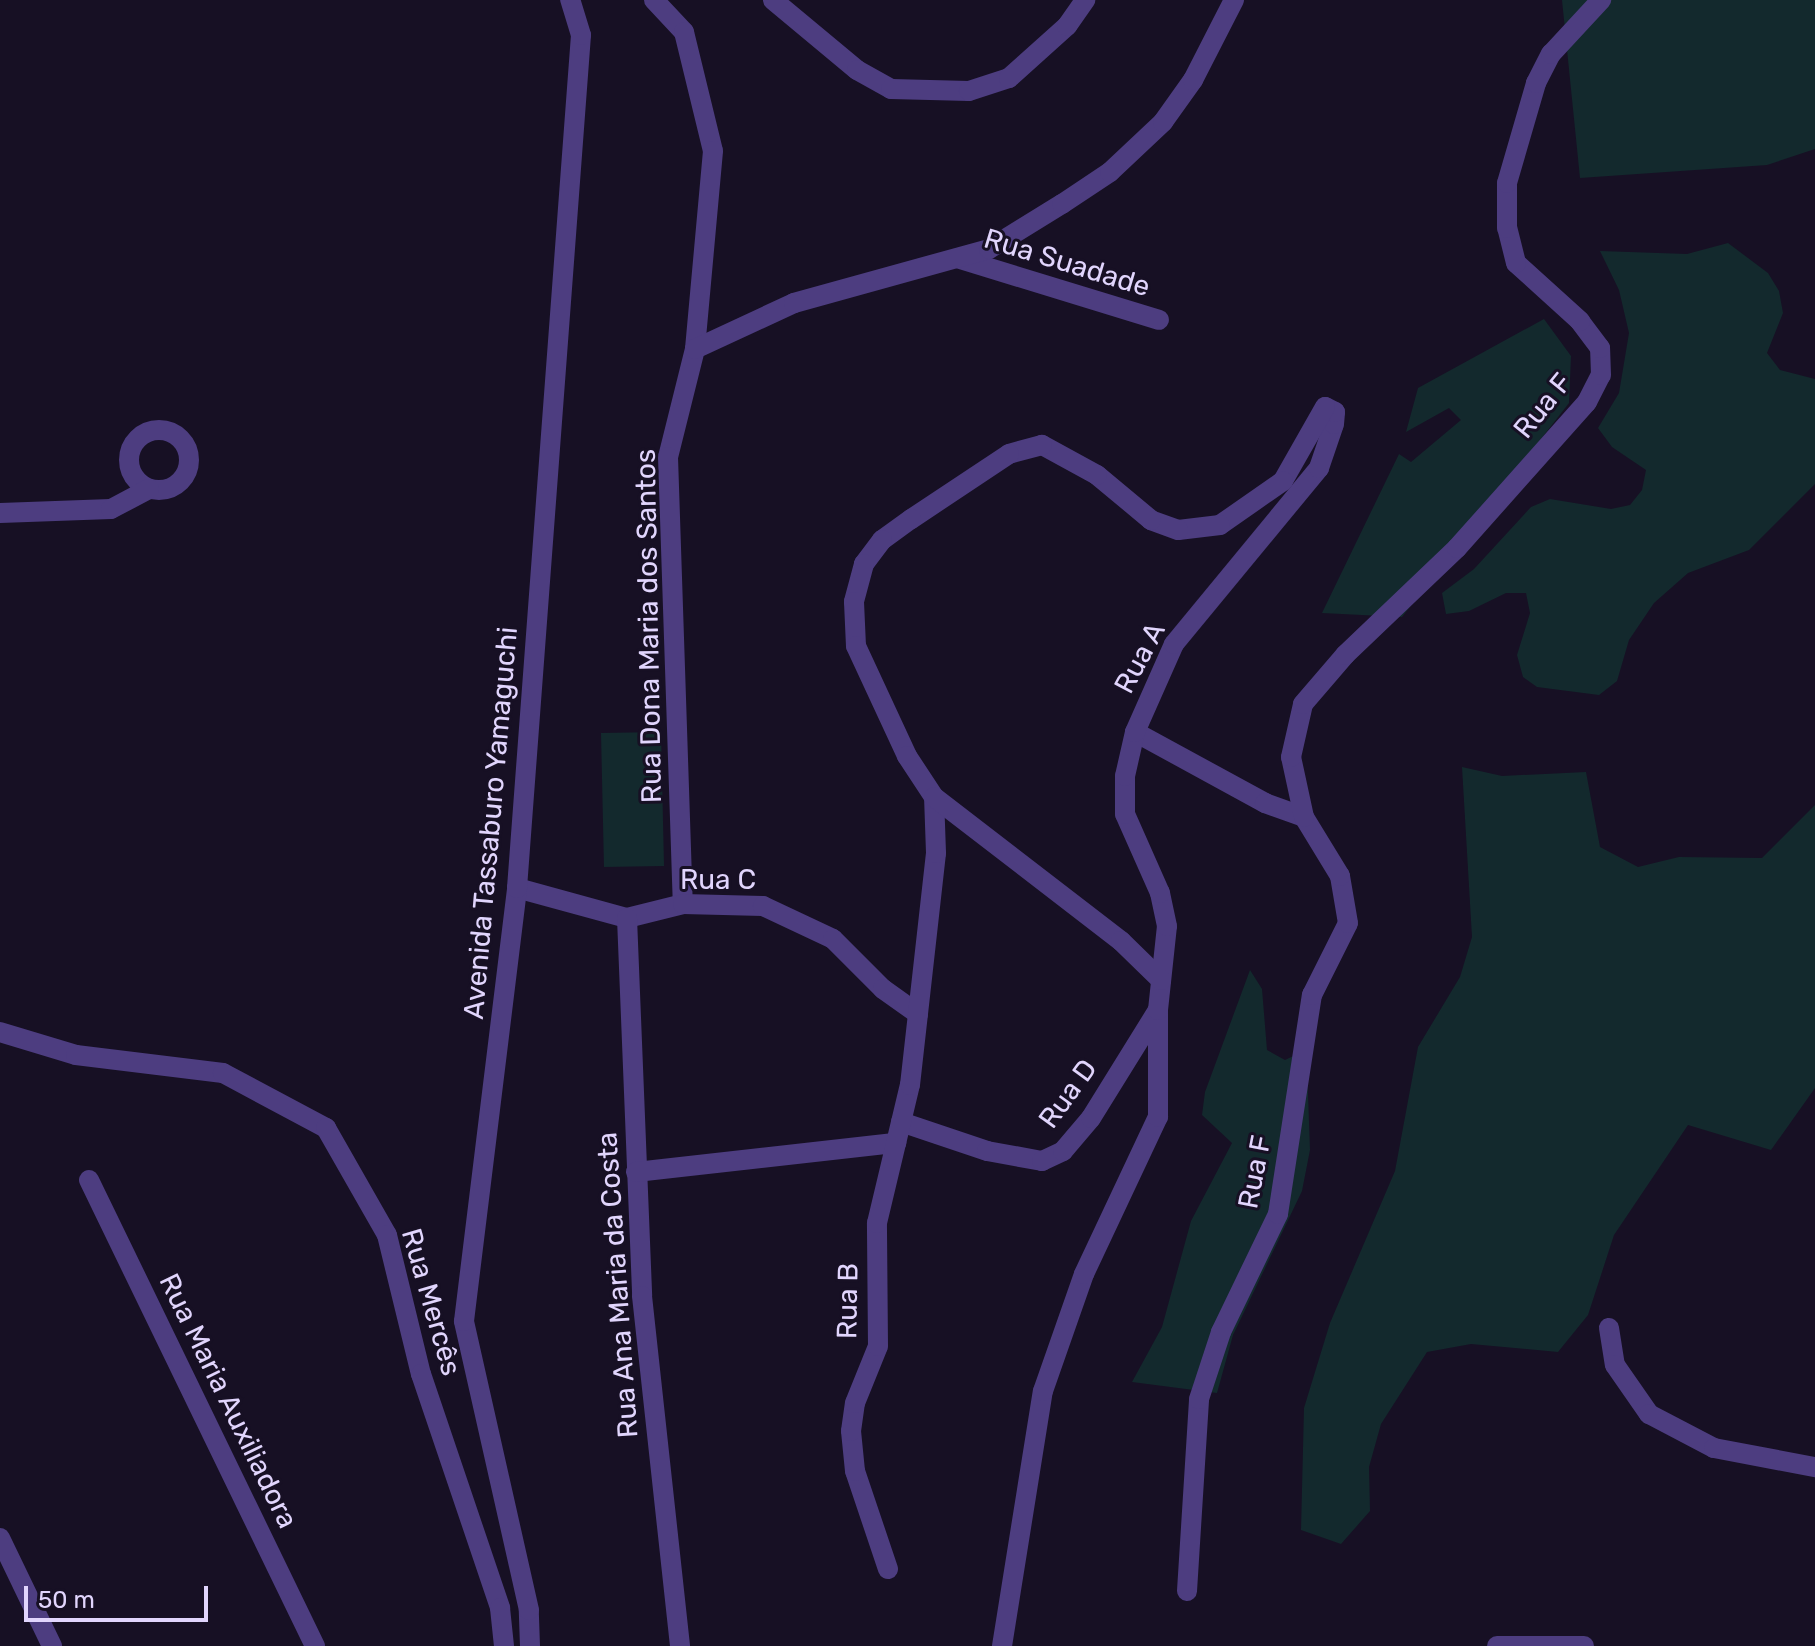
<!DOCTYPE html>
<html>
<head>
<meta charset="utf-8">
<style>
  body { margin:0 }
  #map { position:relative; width:1815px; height:1646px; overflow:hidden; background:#171024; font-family:Rubik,sans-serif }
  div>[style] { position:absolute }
  .green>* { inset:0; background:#13292d }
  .minor>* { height:20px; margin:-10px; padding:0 10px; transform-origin:10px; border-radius:10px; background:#4d3d80 }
  .minor>.ring { margin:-10px; padding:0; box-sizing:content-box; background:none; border:20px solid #4d3d80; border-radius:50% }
  span { translate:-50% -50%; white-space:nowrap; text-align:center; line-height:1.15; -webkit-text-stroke:6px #171024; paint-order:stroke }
  .street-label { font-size:28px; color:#e1d5fd }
  .scale { position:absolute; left:24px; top:1586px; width:184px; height:36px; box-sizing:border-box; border:4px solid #e1d5fd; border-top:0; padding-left:10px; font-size:24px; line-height:28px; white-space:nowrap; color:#e1d5fd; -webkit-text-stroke:6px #171024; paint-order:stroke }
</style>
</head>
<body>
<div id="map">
  <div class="green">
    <div style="clip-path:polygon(1562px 0,1815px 0,1815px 149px,1767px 165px,1580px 178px)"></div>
    <div style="clip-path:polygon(1728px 243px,1768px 273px,1779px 291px,1783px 313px,1767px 353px,1780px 370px,1815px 379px,1815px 484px,1749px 550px,1688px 573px,1654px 603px,1629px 640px,1617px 681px,1599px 695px,1537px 687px,1523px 677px,1517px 655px,1530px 613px,1526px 593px,1506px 593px,1469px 611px,1446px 614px,1442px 593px,1474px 569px,1531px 507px,1550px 499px,1611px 509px,1630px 505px,1642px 490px,1646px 470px,1612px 447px,1598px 428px,1619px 393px,1629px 333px,1619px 290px,1600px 251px,1687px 254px)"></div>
    <div style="clip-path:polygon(1544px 319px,1571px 356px,1569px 403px,1402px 617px,1322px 613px,1399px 454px,1411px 462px,1461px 420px,1449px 408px,1406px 432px,1418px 388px)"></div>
    <div style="clip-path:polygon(661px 732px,664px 866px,604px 867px,601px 733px)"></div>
    <div style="clip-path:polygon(1462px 767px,1502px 776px,1586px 772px,1600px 847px,1638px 867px,1679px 857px,1762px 858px,1815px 805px,1815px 1088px,1771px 1150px,1688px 1125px,1614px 1235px,1588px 1315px,1558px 1352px,1471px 1344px,1427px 1352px,1381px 1424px,1369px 1467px,1370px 1511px,1341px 1544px,1301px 1530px,1304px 1408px,1330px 1323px,1395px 1171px,1418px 1047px,1460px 977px,1472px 937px)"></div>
    <div style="clip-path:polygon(1250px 970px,1262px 989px,1267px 1050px,1285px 1060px,1314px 1046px,1307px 1065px,1310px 1150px,1302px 1191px,1233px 1335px,1217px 1393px,1132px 1382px,1162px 1327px,1191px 1221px,1232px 1143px,1202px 1115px,1205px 1092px)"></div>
  </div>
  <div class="minor">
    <div style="left:654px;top:0;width:44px;rotate:46.8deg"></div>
    <div style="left:684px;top:32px;width:122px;rotate:76.3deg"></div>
    <div style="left:713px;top:151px;width:199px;rotate:95.2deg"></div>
    <div style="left:695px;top:349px;width:111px;rotate:104deg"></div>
    <div style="left:668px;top:457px;width:447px;rotate:88.1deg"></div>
    <div style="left:773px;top:0;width:109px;rotate:39.8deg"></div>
    <div style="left:857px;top:70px;width:39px;rotate:29deg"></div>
    <div style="left:891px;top:89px;width:78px;rotate:1.5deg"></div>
    <div style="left:969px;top:91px;width:42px;rotate:-18deg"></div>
    <div style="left:1009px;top:78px;width:78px;rotate:-41.9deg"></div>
    <div style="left:1067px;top:26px;width:32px;rotate:-55deg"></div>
    <div style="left:960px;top:259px;width:208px;rotate:17deg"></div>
    <div style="left:695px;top:349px;width:109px;rotate:-24.9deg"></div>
    <div style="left:794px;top:303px;width:202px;rotate:-15.5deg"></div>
    <div style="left:989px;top:249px;width:86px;rotate:-31.7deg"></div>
    <div style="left:1062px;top:204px;width:58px;rotate:-33.7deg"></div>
    <div style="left:1110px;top:172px;width:73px;rotate:-43.3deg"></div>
    <div style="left:1163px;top:122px;width:52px;rotate:-54.5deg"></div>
    <div style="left:1193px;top:80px;width:90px;rotate:-62.9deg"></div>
    <div class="ring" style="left:129px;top:430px;width:40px;height:40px"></div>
    <div style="left:0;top:513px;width:111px;rotate:-2.1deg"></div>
    <div style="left:111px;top:509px;width:43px;rotate:-27.8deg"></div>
    <div style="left:1135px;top:732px;width:148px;rotate:28.6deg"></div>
    <div style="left:1265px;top:803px;width:41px;rotate:19.7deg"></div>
    <div style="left:517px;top:888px;width:114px;rotate:15.3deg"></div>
    <div style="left:627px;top:918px;width:58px;rotate:-14deg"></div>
    <div style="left:683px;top:904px;width:80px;rotate:1.4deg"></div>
    <div style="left:763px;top:906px;width:77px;rotate:25.2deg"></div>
    <div style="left:833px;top:939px;width:71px;rotate:45deg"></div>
    <div style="left:883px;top:989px;width:43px;rotate:35.5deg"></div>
    <div style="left:627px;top:918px;width:378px;rotate:87.7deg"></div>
    <div style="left:642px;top:1296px;width:352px;rotate:83.8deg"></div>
    <div style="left:0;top:1032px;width:79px;rotate:16.8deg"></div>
    <div style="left:76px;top:1055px;width:148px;rotate:7deg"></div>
    <div style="left:223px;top:1073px;width:117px;rotate:28.1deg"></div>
    <div style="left:326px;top:1128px;width:123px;rotate:60.3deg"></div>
    <div style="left:387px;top:1235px;width:143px;rotate:76.3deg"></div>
    <div style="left:421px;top:1374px;width:247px;rotate:71.3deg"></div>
    <div style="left:500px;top:1608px;width:38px;rotate:84deg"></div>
    <div style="left:901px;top:1122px;width:91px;rotate:18.6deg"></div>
    <div style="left:987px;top:1151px;width:56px;rotate:10.3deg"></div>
    <div style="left:1042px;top:1161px;width:23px;rotate:-25deg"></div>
    <div style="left:1063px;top:1151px;width:43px;rotate:-49.7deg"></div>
    <div style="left:1091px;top:1118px;width:127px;rotate:-58.2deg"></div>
    <div style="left:636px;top:1172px;width:262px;rotate:-6.4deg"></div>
    <div style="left:89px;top:1180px;width:518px;rotate:64.13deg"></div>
    <div style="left:1609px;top:1328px;width:37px;rotate:81deg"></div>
    <div style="left:1615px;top:1365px;width:60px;rotate:55.2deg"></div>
    <div style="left:1649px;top:1414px;width:73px;rotate:27.6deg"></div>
    <div style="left:1714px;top:1448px;width:103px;rotate:10.7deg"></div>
    <div style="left:0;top:1538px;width:120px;rotate:64.3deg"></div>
    <div style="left:888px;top:1569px;width:103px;rotate:-108.6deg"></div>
    <div style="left:855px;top:1471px;width:40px;rotate:-95.7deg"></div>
    <div style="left:851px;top:1431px;width:28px;rotate:-82deg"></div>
    <div style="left:855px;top:1403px;width:61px;rotate:-68deg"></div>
    <div style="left:878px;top:1346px;width:123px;rotate:-90.5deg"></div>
    <div style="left:877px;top:1223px;width:142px;rotate:-76.6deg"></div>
    <div style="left:910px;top:1085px;width:233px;rotate:-83.6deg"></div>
    <div style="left:936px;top:853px;width:56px;rotate:-92deg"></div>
    <div style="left:1187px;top:1591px;width:192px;rotate:-86.4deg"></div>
    <div style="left:1199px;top:1399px;width:71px;rotate:-71.8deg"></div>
    <div style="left:1221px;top:1332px;width:131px;rotate:-64.2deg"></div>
    <div style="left:1278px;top:1214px;width:222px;rotate:-81.2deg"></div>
    <div style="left:1312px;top:995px;width:80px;rotate:-63.4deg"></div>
    <div style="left:1348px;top:923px;width:48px;rotate:-99.7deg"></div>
    <div style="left:1340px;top:876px;width:69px;rotate:-121.4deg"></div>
    <div style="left:1304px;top:817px;width:61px;rotate:-102.2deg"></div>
    <div style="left:1291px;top:757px;width:54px;rotate:-77.2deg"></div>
    <div style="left:1303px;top:704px;width:65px;rotate:-49.4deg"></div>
    <div style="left:1345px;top:655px;width:155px;rotate:-43.7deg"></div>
    <div style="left:1457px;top:548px;width:195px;rotate:-48.3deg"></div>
    <div style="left:1587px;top:402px;width:30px;rotate:-63deg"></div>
    <div style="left:1601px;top:375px;width:27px;rotate:-92deg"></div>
    <div style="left:1600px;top:348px;width:34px;rotate:-127deg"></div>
    <div style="left:1580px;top:321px;width:86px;rotate:-137.8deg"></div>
    <div style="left:1516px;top:263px;width:36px;rotate:-104deg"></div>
    <div style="left:1507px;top:228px;width:45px;rotate:-90deg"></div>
    <div style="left:1507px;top:183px;width:104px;rotate:-73.8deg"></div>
    <div style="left:1536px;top:83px;width:33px;rotate:-63deg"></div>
    <div style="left:1551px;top:54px;width:74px;rotate:-47.2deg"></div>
    <div style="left:530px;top:1646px;width:36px;rotate:-92deg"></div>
    <div style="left:529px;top:1610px;width:296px;rotate:-102.7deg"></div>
    <div style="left:464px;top:1321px;width:436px;rotate:-83deg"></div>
    <div style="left:517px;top:888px;width:855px;rotate:-85.71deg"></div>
    <div style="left:581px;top:35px;width:37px;rotate:-107deg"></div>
    <div style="left:1002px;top:1646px;width:258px;rotate:-80.9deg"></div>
    <div style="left:1043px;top:1391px;width:124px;rotate:-70.7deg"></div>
    <div style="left:1084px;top:1274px;width:174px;rotate:-64.8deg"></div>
    <div style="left:1158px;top:1117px;width:107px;rotate:-90deg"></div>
    <div style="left:1158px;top:1010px;width:84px;rotate:-83.9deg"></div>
    <div style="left:1167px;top:926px;width:34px;rotate:-102deg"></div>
    <div style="left:1160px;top:893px;width:86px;rotate:-113.9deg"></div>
    <div style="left:1125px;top:814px;width:38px;rotate:-90deg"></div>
    <div style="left:1125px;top:776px;width:45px;rotate:-77.2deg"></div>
    <div style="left:1135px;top:732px;width:96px;rotate:-66.1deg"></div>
    <div style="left:1174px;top:644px;width:228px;rotate:-50.5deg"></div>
    <div style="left:1319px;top:468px;width:46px;rotate:-71.2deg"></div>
    <div style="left:1334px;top:424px;width:12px;rotate:-85deg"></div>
    <div style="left:1335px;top:412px;width:11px;rotate:-153deg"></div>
    <div style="left:1325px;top:407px;width:85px;rotate:119.6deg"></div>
    <div style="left:1283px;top:481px;width:77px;rotate:145.1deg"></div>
    <div style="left:1220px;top:525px;width:42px;rotate:173.2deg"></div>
    <div style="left:1178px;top:530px;width:29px;rotate:-160deg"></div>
    <div style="left:1151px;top:520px;width:70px;rotate:-140.2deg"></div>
    <div style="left:1097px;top:475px;width:63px;rotate:-151.4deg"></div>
    <div style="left:1042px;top:445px;width:34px;rotate:165deg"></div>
    <div style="left:1009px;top:454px;width:118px;rotate:146.4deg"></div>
    <div style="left:911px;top:519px;width:36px;rotate:144deg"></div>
    <div style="left:882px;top:540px;width:30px;rotate:127deg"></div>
    <div style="left:864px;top:564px;width:39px;rotate:105deg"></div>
    <div style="left:854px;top:602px;width:44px;rotate:87.4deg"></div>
    <div style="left:856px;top:646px;width:121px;rotate:65.1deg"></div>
    <div style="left:907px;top:756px;width:49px;rotate:56.6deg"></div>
    <div style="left:934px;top:797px;width:236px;rotate:37.6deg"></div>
    <div style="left:1121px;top:941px;width:56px;rotate:44.3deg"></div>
    <div style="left:1497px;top:1646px;width:87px"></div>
  </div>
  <div class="street-label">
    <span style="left:1067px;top:263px;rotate:17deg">Rua Suadade</span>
    <span style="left:1543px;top:406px;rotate:-51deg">Rua F</span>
    <span style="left:649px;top:626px;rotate:-91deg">Rua Dona Maria dos Santos</span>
    <span style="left:1140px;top:658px;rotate:-62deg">Rua A</span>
    <span style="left:491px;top:823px;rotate:-85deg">Avenida Tassaburo Yamaguchi</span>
    <span style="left:718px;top:880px">Rua C</span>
    <span style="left:1068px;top:1094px;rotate:-54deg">Rua D</span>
    <span style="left:1255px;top:1172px;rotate:-79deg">Rua F</span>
    <span style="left:618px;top:1285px;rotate:-94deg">Rua Ana Maria da Costa</span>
    <span style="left:848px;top:1301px;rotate:-89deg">Rua B</span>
    <span style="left:431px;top:1302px;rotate:74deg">Rua Mercês</span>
    <span style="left:228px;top:1401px;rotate:64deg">Rua Maria Auxiliadora</span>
  </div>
  <div class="scale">50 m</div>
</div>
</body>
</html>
